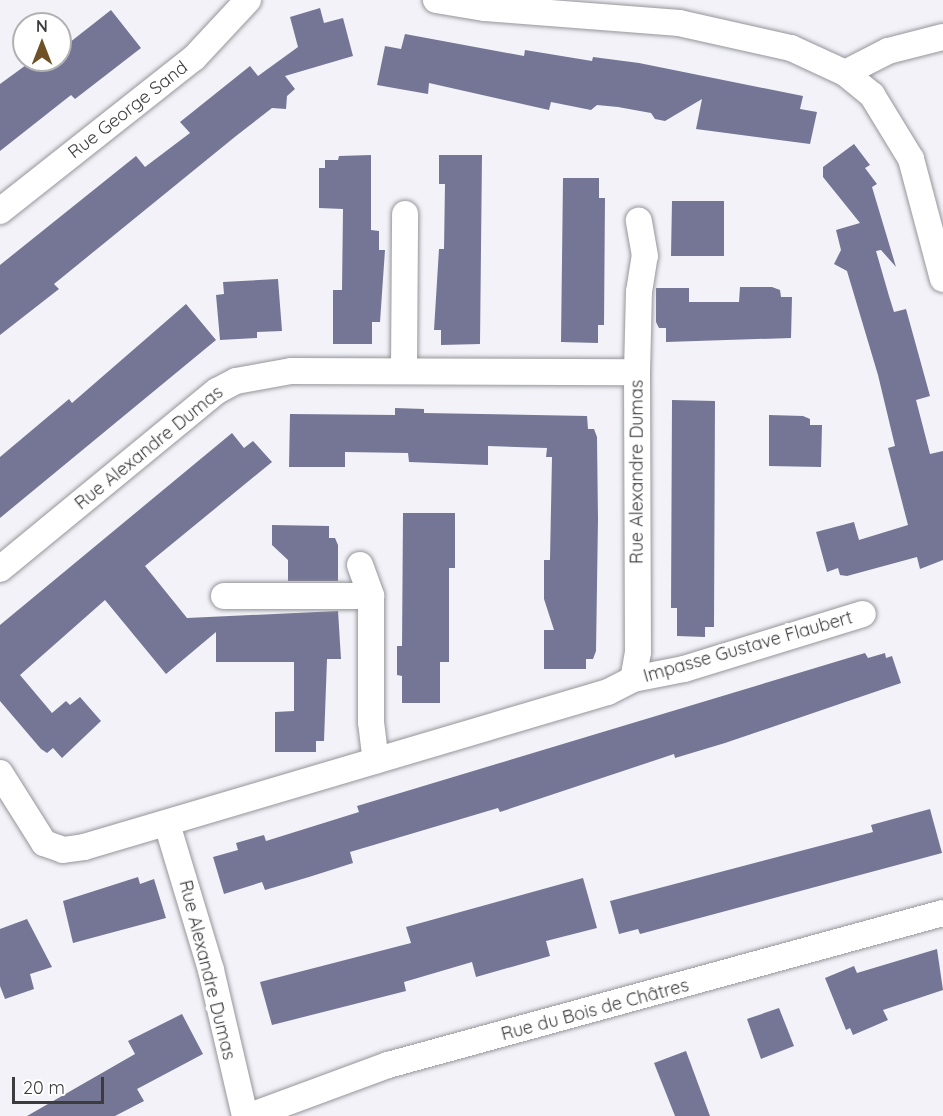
<!DOCTYPE html>
<html>
<head>
<meta charset="utf-8">
<style>
  body { margin:0 }
  #map { position:relative; width:943px; height:1116px; overflow:hidden; background:#f2f2f8; font-family:Quicksand,sans-serif }
  div>[style] { position:absolute }
  .building>* { inset:0; background:#757695 }
  .roads { filter:drop-shadow(0 0 2px #95959b) drop-shadow(0 0 2px #95959b) }
  .street>* { height:26px; margin:-13px; padding:0 13px; transform-origin:13px; border-radius:13px; background:#fff }
  span { translate:-50% -50%; white-space:nowrap; text-align:center; line-height:1.15; -webkit-text-stroke:6px #fff; paint-order:stroke }
  .street-label { font-size:18px; color:#3c3c3e }
  .north { position:absolute; left:12px; top:12px; width:60px; height:60px; box-sizing:border-box; background:#fff; border:2px solid #b1b1b2; border-radius:50%; rotate:0deg; font-size:16px; font-weight:700; line-height:24px; text-align:center; color:#3c3c3e }
  .north::after { content:''; display:block; margin:auto; width:21px; height:27px; background:#6e5125; clip-path:polygon(50% 0,100% 100%,50% 72%,0 100%) }
  .scale { position:absolute; left:12px; top:1077px; width:92px; height:27px; box-sizing:border-box; border:3px solid #3c3c3e; border-top:0; padding-left:8px; font-size:18px; line-height:21px; white-space:nowrap; color:#3c3c3e; -webkit-text-stroke:4px #fff; paint-order:stroke }
</style>
</head>
<body>
<div id="map">
  <div class="building">
    <div style="clip-path:polygon(320px 8px,324px 23px,343px 18px,353px 56px,285px 76px,295px 89px,287px 96px,286px 109px,272px 108px,236px 136px,54px 284px,59px 289px,0 335px,0 265px,136px 156px,145px 167px,190px 133px,180px 122px,250px 66px,258px 76px,298px 47px,290px 17px)"></div>
    <div style="clip-path:polygon(111px 10px,141px 48px,75px 99px,71px 95px,0 151px,0 84px,33px 60px,60px 60px,60px 50px)"></div>
    <div style="clip-path:polygon(405px 34px,524px 56px,525px 50px,592px 61px,593px 57px,639px 63px,803px 96px,800px 109px,817px 112px,810px 144px,696px 129px,702px 99px,665px 121px,655px 119px,651px 113px,618px 107px,597px 105px,591px 110px,551px 102px,549px 110px,429px 83px,428px 94px,377px 85px,385px 46px,401px 49px)"></div>
    <div style="clip-path:polygon(854px 144px,870px 165px,865px 168px,877px 184px,872px 187px,896px 267px,881px 250px,876px 251px,889px 296px,894px 312px,906px 309px,930px 396px,916px 400px,930px 454px,943px 451px,943px 560px,920px 569px,917px 557px,847px 576px,840px 575px,838px 568px,827px 572px,816px 532px,854px 522px,859px 540px,908px 525px,888px 448px,895px 446px,878px 375px,847px 271px,834px 264px,841px 250px,836px 230px,860px 223px,823px 177px,823px 167px)"></div>
    <div style="clip-path:polygon(371px 155px,371px 230px,379px 231px,379px 250px,385px 250px,380px 322px,372px 322px,372px 344px,333px 344px,333px 290px,342px 290px,343px 209px,319px 208px,319px 168px,325px 168px,325px 160px,338px 160px,339px 156px)"></div>
    <div style="clip-path:polygon(439px 155px,482px 155px,480px 344px,441px 345px,441px 330px,434px 330px,439px 249px,444px 249px,445px 184px,439px 184px)"></div>
    <div style="clip-path:polygon(563px 178px,599px 178px,599px 198px,605px 198px,604px 325px,598px 325px,598px 343px,561px 342px)"></div>
    <div style="clip-path:polygon(672px 201px,724px 201px,724px 256px,671px 256px)"></div>
    <div style="clip-path:polygon(278px 279px,282px 331px,257px 332px,257px 338px,220px 340px,216px 295px,224px 294px,223px 282px)"></div>
    <div style="clip-path:polygon(740px 287px,772px 287px,780px 290px,781px 297px,792px 297px,791px 338px,666px 342px,666px 328px,659px 328px,656px 322px,656px 288px,689px 288px,689px 302px,739px 302px)"></div>
    <div style="clip-path:polygon(186px 304px,216px 340px,0 518px,0 457px,69px 399px,72px 403px)"></div>
    <div style="clip-path:polygon(672px 400px,715px 401px,714px 627px,705px 627px,705px 637px,677px 636px,677px 608px,671px 608px)"></div>
    <div style="clip-path:polygon(395px 408px,424px 409px,424px 413px,587px 416px,588px 429px,594px 429px,597px 437px,598px 519px,596px 651px,593px 659px,586px 659px,586px 669px,544px 669px,544px 630px,554px 630px,544px 599px,544px 560px,550px 560px,552px 457px,546px 457px,547px 448px,488px 446px,488px 465px,409px 462px,408px 453px,345px 452px,345px 467px,289px 467px,290px 414px,395px 415px)"></div>
    <div style="clip-path:polygon(769px 415px,803px 416px,810px 419px,810px 425px,822px 425px,821px 467px,769px 466px)"></div>
    <div style="clip-path:polygon(232px 433px,244px 448px,253px 441px,272px 462px,145px 566px,187px 618px,338px 611px,341px 659px,327px 659px,324px 741px,316px 741px,316px 752px,275px 752px,275px 712px,294px 711px,294px 662px,216px 662px,216px 632px,166px 674px,105px 600px,20px 675px,52px 713px,66px 701px,70px 705px,80px 697px,101px 721px,62px 758px,53px 748px,47px 753px,41px 749px,0 701px,0 625px)"></div>
    <div style="clip-path:polygon(403px 513px,455px 513px,455px 568px,449px 568px,449px 662px,440px 662px,440px 703px,402px 703px,402px 676px,397px 675px,397px 646px,402px 646px)"></div>
    <div style="clip-path:polygon(272px 525px,329px 526px,329px 538px,335px 538px,338px 545px,338px 581px,288px 581px,288px 560px,272px 545px)"></div>
    <div style="clip-path:polygon(865px 653px,868px 658px,885px 653px,886px 658px,892px 656px,901px 683px,725px 743px,675px 758px,674px 754px,500px 812px,498px 808px,350px 852px,353px 863px,309px 877px,265px 890px,262px 882px,224px 894px,213px 857px,238px 850px,236px 843px,264px 835px,266px 841px,359px 812px,357px 806px)"></div>
    <div style="clip-path:polygon(930px 809px,942px 853px,640px 934px,638px 929px,619px 934px,610px 901px,873px 832px,871px 825px)"></div>
    <div style="clip-path:polygon(138px 877px,140px 884px,154px 879px,166px 918px,73px 943px,63px 901px)"></div>
    <div style="clip-path:polygon(583px 878px,597px 928px,546px 941px,550px 956px,476px 977px,472px 962px,404px 982px,406px 991px,272px 1025px,260px 982px,411px 943px,406px 927px)"></div>
    <div style="clip-path:polygon(27px 919px,52px 967px,30px 974px,34px 989px,5px 999px,0 986px,0 929px)"></div>
    <div style="clip-path:polygon(937px 949px,943px 990px,883px 1010px,888px 1020px,853px 1035px,850px 1028px,846px 1030px,825px 978px,854px 966px,857px 973px)"></div>
    <div style="clip-path:polygon(779px 1008px,794px 1046px,761px 1059px,747px 1019px)"></div>
    <div style="clip-path:polygon(182px 1014px,203px 1054px,137px 1089px,144px 1101px,115px 1116px,27px 1116px,135px 1054px,128px 1041px)"></div>
    <div style="clip-path:polygon(686px 1051px,710px 1116px,675px 1116px,654px 1063px)"></div>
  </div>
  <div class="roads">
    <div class="street">
      <div style="left:436px;top:0;width:50px;rotate:9.3deg"></div>
      <div style="left:485px;top:8px;width:195px;rotate:4.4deg"></div>
      <div style="left:679px;top:23px;width:115px;rotate:12.6deg"></div>
      <div style="left:791px;top:48px;width:60px;rotate:24.8deg"></div>
      <div style="left:845px;top:73px;width:35px;rotate:39deg"></div>
      <div style="left:872px;top:95px;width:75px;rotate:58.6deg"></div>
      <div style="left:911px;top:159px;width:124px;rotate:75.1deg"></div>
      <div style="left:845px;top:73px;width:48px;rotate:-27.1deg"></div>
      <div style="left:888px;top:51px;width:57px;rotate:-14.3deg"></div>
      <div style="left:0;top:211px;width:247px;rotate:-38.3deg"></div>
      <div style="left:194px;top:58px;width:79px;rotate:-47deg"></div>
      <div style="left:404px;top:370px;width:156px;rotate:-89.6deg"></div>
      <div style="left:637px;top:372px;width:80px;rotate:-88.6deg"></div>
      <div style="left:639px;top:292px;width:36px;rotate:-81deg"></div>
      <div style="left:645px;top:256px;width:36px;rotate:-100deg"></div>
      <div style="left:360px;top:565px;width:33px;rotate:70deg"></div>
      <div style="left:371px;top:596px;width:126px;rotate:90deg"></div>
      <div style="left:371px;top:722px;width:39px;rotate:83deg"></div>
      <div style="left:0;top:569px;width:281px;rotate:-39.4deg"></div>
      <div style="left:217px;top:391px;width:21px;rotate:-28deg"></div>
      <div style="left:236px;top:381px;width:56px;rotate:-10.3deg"></div>
      <div style="left:291px;top:371px;width:346px;rotate:0.2deg"></div>
      <div style="left:637px;top:372px;width:280px;rotate:89.8deg"></div>
      <div style="left:638px;top:652px;width:27px;rotate:100deg"></div>
      <div style="left:224px;top:596px;width:147px"></div>
      <div style="left:0;top:773px;width:83px;rotate:57.8deg"></div>
      <div style="left:44px;top:843px;width:20px;rotate:20deg"></div>
      <div style="left:63px;top:850px;width:21px;rotate:-8deg"></div>
      <div style="left:84px;top:847px;width:546px;rotate:-16.48deg"></div>
      <div style="left:608px;top:692px;width:28px;rotate:-27deg"></div>
      <div style="left:633px;top:679px;width:52px;rotate:-11.1deg"></div>
      <div style="left:684px;top:669px;width:187px;rotate:-17.1deg"></div>
      <div style="left:167px;top:824px;width:152px;rotate:73.2deg"></div>
      <div style="left:211px;top:970px;width:150px;rotate:76.9deg"></div>
      <div style="left:250px;top:1116px;width:147px;rotate:-20.3deg"></div>
      <div style="left:388px;top:1065px;width:575px;rotate:-15.32deg"></div>
    </div>
  </div>
  <div class="street-label">
    <span style="left:128px;top:110px;rotate:-38deg">Rue George Sand</span>
    <span style="left:149px;top:448px;rotate:-39deg">Rue Alexandre Dumas</span>
    <span style="left:637px;top:472px;rotate:-90deg">Rue Alexandre Dumas</span>
    <span style="left:748px;top:647px;rotate:-16deg">Impasse Gustave Flaubert</span>
    <span style="left:207px;top:970px;rotate:76deg">Rue Alexandre Dumas</span>
    <span style="left:595px;top:1010px;rotate:-15deg">Rue du Bois de Châtres</span>
  </div>
  <div class="north">N</div>
  <div class="scale">20 m</div>
</div>
</body>
</html>
